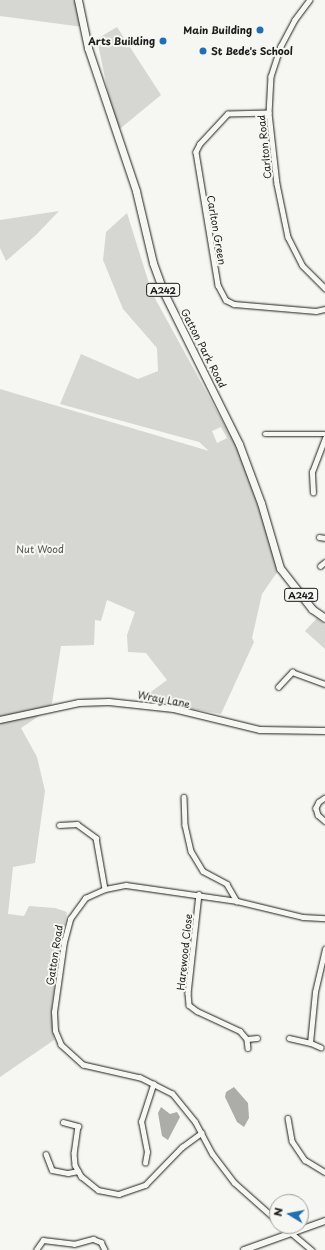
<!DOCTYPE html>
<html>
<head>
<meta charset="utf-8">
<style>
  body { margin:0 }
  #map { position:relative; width:325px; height:1250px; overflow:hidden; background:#f6f6f2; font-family:"Playpen Sans",sans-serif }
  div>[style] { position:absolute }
  .green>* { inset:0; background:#d6d6d2 }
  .water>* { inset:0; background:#acaca9 }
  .roads { filter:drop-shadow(0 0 1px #1c1c1c) drop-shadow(0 0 1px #1c1c1c) }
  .street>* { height:4.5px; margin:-2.25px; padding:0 2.25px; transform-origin:2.25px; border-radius:2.25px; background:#f6f6f2 }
  .secondary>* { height:6px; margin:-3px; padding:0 3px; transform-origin:3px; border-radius:3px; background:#f6f6f2 }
  .primary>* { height:7px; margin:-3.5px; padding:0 3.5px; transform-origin:3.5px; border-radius:3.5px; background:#f6f6f2 }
  .dots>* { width:11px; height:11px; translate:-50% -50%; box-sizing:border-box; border:2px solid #f6f6f2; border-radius:50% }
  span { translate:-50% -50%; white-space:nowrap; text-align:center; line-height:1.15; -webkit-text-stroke:4px #f6f6f2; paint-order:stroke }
  .shield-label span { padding:1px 3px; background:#f6f6f2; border:1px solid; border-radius:3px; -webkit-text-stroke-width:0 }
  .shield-label { font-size:9px; color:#1c1c1c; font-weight:700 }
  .poi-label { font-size:10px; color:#1c1c1c; font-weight:700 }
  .right { translate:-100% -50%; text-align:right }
  .left { translate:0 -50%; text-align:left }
  .street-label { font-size:10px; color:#1c1c1c }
  .park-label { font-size:10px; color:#545453 }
  .north { position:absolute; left:269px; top:1194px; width:40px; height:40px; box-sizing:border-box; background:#f6f6f2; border:1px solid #9f9f9c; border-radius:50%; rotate:280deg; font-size:11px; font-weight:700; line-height:16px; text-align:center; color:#1c1c1c }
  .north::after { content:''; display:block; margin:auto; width:14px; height:18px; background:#1f6fb2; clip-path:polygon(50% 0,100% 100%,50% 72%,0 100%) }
</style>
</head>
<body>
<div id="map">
  <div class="green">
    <div style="clip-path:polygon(0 0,78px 0,83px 27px,0 16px)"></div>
    <div style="clip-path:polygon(117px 27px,161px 95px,116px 132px,97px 39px)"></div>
    <div style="clip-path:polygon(59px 211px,36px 235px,6px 261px,0 248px,0 220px)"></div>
    <div style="clip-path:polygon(evenodd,127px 213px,152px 293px,240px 453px,280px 568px,262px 594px,252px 638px,254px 642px,221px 714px,140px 700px,167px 680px,146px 653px,128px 652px,127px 635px,135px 612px,107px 600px,101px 621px,95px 620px,94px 645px,61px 646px,52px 703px,45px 712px,21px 728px,37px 757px,45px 791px,35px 863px,13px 867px,8px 914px,24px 916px,29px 906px,55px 908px,67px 912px,52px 1004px,54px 1040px,0 1077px,0 389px,209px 451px,199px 442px,60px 404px,81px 354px,138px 379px,158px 371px,157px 348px,123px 309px,103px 260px,106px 232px,127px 213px,221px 427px,227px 438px,217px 443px,212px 431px,221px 427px)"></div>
    <div style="clip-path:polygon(317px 618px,325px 625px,325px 649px,305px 631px)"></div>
  </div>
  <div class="water">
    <div style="clip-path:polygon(234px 1087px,248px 1103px,249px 1118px,244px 1127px,237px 1122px,225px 1097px,226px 1092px)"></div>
    <div style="clip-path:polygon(161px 1107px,170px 1114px,177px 1112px,180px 1117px,168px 1140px,162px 1136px,158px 1113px)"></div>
  </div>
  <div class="roads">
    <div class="street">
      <div style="left:310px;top:0;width:25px;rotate:127deg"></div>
      <div style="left:295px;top:20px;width:30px;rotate:118deg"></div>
      <div style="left:281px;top:46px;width:32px;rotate:108deg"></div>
      <div style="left:271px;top:76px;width:37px;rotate:93deg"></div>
      <div style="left:269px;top:113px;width:71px;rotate:83.6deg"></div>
      <div style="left:277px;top:184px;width:54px;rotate:78.3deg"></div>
      <div style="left:288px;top:237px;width:31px;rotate:63deg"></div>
      <div style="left:302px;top:265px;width:33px;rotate:45deg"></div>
      <div style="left:269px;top:113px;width:41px;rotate:178.6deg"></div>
      <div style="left:228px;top:114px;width:41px;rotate:133deg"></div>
      <div style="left:200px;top:144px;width:9px;rotate:117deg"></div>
      <div style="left:196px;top:152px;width:135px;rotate:80.6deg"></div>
      <div style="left:218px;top:285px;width:17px;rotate:62deg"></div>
      <div style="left:226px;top:300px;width:9px;rotate:27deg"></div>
      <div style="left:234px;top:304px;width:82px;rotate:4.9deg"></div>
      <div style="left:316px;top:311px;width:9px;rotate:-13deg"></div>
      <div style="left:265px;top:434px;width:60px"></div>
      <div style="left:313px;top:493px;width:21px;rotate:-93deg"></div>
      <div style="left:312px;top:472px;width:36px;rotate:-69deg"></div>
      <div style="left:319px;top:537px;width:6px;rotate:9deg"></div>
      <div style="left:320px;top:566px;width:6px;rotate:-39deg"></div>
      <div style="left:278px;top:687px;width:21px;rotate:-47deg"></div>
      <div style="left:292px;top:672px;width:35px;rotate:20deg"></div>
      <div style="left:184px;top:797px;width:28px;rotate:88deg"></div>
      <div style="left:185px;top:825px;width:27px;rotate:77deg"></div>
      <div style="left:191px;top:851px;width:23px;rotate:59deg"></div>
      <div style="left:203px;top:871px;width:27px;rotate:28deg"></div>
      <div style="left:227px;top:884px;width:20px;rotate:60deg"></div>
      <div style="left:325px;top:798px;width:7px;rotate:146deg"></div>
      <div style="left:319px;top:802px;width:7px;rotate:117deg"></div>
      <div style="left:316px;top:808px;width:7px;rotate:74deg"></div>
      <div style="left:318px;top:815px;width:9px;rotate:41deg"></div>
      <div style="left:59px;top:825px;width:18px;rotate:-3deg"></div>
      <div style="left:77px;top:824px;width:24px;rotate:36deg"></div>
      <div style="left:96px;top:838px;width:52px;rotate:80deg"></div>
      <div style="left:199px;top:894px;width:100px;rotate:96.3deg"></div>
      <div style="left:188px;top:993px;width:12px;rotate:85deg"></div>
      <div style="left:189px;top:1005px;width:10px;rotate:37deg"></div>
      <div style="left:197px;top:1011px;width:47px;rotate:24.9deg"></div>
      <div style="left:240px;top:1031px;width:11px;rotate:49deg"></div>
      <div style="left:247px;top:1039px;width:9px;rotate:84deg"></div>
      <div style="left:289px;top:1038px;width:22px;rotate:13deg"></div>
      <div style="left:247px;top:1039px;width:10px;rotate:-6deg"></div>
      <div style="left:321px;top:1048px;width:12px;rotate:-156deg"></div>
      <div style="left:310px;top:1043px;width:51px;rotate:-84.4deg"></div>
      <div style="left:315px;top:992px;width:44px;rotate:-76.9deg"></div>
      <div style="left:288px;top:1118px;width:23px;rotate:80deg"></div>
      <div style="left:292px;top:1141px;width:23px;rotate:56deg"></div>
      <div style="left:305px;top:1160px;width:23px;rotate:31deg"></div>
      <div style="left:63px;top:1122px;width:16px;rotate:15deg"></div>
      <div style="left:78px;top:1126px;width:27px;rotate:98deg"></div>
      <div style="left:74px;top:1153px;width:12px;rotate:85deg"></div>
      <div style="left:75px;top:1165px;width:13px;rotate:61deg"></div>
      <div style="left:81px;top:1176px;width:22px;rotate:39deg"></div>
      <div style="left:98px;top:1190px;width:21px;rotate:11deg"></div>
      <div style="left:119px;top:1194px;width:28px;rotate:-19deg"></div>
      <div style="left:145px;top:1185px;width:53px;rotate:-45.8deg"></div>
      <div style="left:182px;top:1147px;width:24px;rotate:-36deg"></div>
      <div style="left:46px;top:1154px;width:17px;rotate:69deg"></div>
      <div style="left:52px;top:1170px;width:16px;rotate:11deg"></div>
      <div style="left:68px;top:1173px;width:10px;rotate:-11deg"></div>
      <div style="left:145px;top:1163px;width:11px;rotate:-80deg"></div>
      <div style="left:147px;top:1152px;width:31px;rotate:-101deg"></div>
      <div style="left:141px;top:1122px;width:40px;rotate:-72deg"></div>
      <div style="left:277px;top:1221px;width:57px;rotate:-138.5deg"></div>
      <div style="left:234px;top:1183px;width:36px;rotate:-127deg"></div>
      <div style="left:212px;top:1154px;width:36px;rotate:-118deg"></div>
      <div style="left:195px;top:1122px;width:36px;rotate:-129deg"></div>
      <div style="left:172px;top:1094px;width:36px;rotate:-153deg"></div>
      <div style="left:140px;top:1078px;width:58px;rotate:-167.2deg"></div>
      <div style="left:83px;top:1065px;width:30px;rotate:-138deg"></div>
      <div style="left:61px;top:1045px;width:15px;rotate:-113deg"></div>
      <div style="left:55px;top:1031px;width:19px;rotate:-93deg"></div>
      <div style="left:54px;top:1012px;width:71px;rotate:-81.9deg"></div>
      <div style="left:64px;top:942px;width:24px;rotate:-75deg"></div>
      <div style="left:70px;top:919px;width:26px;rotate:-54deg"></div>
      <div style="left:85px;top:898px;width:22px;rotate:-24deg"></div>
      <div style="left:105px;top:889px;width:21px;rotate:-11deg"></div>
      <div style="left:126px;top:885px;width:112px;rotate:8.2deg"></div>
      <div style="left:237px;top:901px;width:68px;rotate:13.6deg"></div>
      <div style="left:303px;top:917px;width:22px;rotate:3deg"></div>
      <div style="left:283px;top:1226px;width:38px;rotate:40deg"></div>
      <div style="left:36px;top:1250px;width:12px;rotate:-55deg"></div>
      <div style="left:43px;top:1240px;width:31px;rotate:7deg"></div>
      <div style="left:74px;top:1244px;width:20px;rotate:-15deg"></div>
      <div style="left:93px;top:1239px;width:9px;rotate:21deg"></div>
      <div style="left:101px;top:1242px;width:9px;rotate:63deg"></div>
    </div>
    <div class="secondary">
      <div style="left:0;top:720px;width:81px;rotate:-12.1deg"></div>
      <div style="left:79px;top:703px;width:30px;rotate:-2deg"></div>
      <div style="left:109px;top:702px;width:65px;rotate:6.1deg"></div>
      <div style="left:174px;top:709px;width:89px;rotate:13.7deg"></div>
      <div style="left:260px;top:730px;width:65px;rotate:0.9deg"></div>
      <div style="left:244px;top:1250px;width:86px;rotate:-19.7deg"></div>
    </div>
    <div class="primary">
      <div style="left:78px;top:0;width:49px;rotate:78.2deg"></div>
      <div style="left:88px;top:48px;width:151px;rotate:71.4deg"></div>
      <div style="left:136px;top:191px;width:74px;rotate:76.7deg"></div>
      <div style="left:153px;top:263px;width:30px;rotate:70deg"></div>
      <div style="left:163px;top:291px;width:171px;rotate:63.6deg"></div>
      <div style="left:239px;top:444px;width:63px;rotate:69.6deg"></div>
      <div style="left:261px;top:503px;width:68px;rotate:73.7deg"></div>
      <div style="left:280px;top:568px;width:52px;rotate:52deg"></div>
      <div style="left:312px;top:609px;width:16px;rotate:35deg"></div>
    </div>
  </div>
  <div class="dots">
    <div style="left:260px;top:30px;background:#1f6fb2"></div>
    <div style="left:163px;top:41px;background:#1f6fb2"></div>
    <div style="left:203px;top:51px;background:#1f6fb2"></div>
  </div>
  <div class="shield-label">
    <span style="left:163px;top:290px">A242</span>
    <span style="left:301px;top:595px">A242</span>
  </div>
  <div class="poi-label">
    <span class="right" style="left:252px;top:30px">Main Building</span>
    <span class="right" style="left:155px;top:41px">Arts Building</span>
    <span class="left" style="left:211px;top:51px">St Bede's School</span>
  </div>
  <div class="street-label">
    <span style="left:264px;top:147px;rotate:-96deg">Carlton Road</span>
    <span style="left:217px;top:230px;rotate:80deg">Carlton Green</span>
    <span style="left:204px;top:348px;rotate:63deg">Gatton Park Road</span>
    <span style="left:164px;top:699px;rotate:11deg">Wray Lane</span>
    <span style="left:184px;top:952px;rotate:-84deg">Harewood Close</span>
    <span style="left:54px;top:955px;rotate:-81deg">Gatton Road</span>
  </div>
  <div class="park-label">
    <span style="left:40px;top:549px">Nut Wood</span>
  </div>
  <div class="north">N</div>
</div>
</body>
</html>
